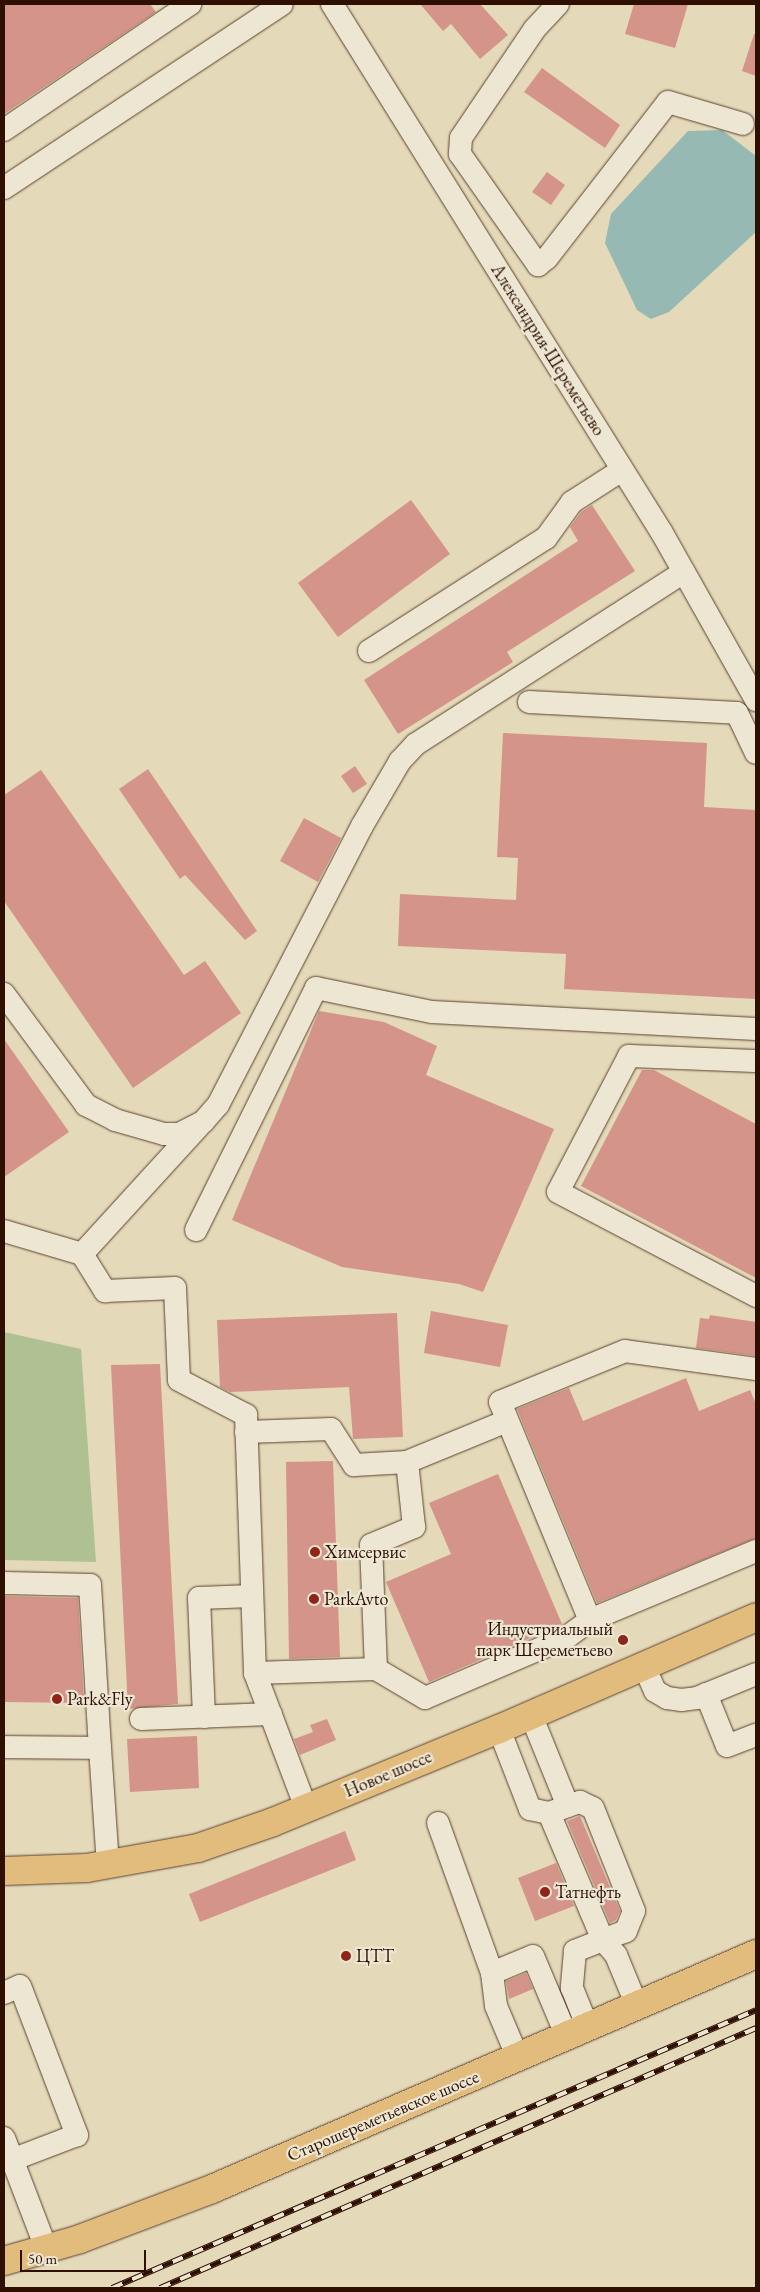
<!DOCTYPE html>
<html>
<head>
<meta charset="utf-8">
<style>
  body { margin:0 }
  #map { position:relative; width:760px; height:2292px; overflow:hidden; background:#e4d9b9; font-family:"EB Garamond",serif }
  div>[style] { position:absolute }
  .green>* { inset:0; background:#afc093 }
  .water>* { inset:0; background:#96b9b4 }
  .building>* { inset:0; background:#d49489 }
  .roads { filter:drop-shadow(0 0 1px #5c422e) drop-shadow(0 0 1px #5c422e) }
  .minor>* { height:22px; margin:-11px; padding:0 11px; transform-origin:11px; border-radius:11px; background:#ede6d2 }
  .major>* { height:28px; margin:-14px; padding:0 14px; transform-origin:14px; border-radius:14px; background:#e2bc7c }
  .rail>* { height:5.5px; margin-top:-2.75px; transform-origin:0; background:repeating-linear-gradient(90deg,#ede6d2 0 11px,#2e0f00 0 22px); box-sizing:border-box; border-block:1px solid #2e0f00 }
  .dots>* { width:14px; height:14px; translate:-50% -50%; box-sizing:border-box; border:2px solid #ede6d2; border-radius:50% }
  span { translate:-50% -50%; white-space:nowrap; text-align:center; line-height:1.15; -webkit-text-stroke:4.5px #ede6d2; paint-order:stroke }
  .street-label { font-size:18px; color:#2e0f00 }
  .poi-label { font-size:18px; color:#2e0f00 }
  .left { translate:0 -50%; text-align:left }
  .right { translate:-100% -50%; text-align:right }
  .frame { position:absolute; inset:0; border:5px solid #2e0f00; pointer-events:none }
  .scale { position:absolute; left:20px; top:2250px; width:126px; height:22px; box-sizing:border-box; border:2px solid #2e0f00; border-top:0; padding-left:6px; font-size:15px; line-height:18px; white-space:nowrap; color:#2e0f00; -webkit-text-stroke:4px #ede6d2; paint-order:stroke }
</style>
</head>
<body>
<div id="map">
  <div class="green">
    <div style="clip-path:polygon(4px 1332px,81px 1349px,96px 1562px,4px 1560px)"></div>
  </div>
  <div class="water">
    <div style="clip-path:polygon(722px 130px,756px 156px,756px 232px,669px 312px,651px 319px,637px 310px,605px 243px,611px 214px,688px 131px)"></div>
  </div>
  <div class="building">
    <div style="clip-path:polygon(4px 4px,150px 4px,156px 12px,4px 114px)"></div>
    <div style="clip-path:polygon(420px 4px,480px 4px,508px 35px,480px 59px,451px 24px,443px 31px)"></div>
    <div style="clip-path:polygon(634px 4px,688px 4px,675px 48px,625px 34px)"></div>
    <div style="clip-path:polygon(754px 34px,756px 34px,756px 76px,742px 71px)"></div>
    <div style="clip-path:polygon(542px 68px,620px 125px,605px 148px,524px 92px)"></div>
    <div style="clip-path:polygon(547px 172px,565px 185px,551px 205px,532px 192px)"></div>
    <div style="clip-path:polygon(411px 500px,450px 554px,338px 637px,298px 583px)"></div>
    <div style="clip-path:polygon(592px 505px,635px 571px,507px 652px,513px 662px,398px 734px,364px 680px,578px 541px,570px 527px,581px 512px)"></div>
    <div style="clip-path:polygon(503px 733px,707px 743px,704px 807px,756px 810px,756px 999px,564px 989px,566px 954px,398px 946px,400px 894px,516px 900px,518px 858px,497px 857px)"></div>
    <div style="clip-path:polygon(355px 766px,367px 784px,353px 793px,341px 776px)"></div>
    <div style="clip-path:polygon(148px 769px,257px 931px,245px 940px,185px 875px,180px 879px,119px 789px)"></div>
    <div style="clip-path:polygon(41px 770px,184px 975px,205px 961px,241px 1013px,133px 1088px,4px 901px,4px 795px)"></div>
    <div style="clip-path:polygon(304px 818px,341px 838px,318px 882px,280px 861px)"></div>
    <div style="clip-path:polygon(319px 1011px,384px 1022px,437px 1046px,426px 1075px,554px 1129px,483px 1292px,459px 1284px,342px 1267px,232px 1220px)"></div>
    <div style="clip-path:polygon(4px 1039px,69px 1132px,4px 1177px)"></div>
    <div style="clip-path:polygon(642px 1070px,654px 1070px,756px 1124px,756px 1278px,581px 1186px)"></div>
    <div style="clip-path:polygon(431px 1311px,508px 1325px,500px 1367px,424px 1353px)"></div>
    <div style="clip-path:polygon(397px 1313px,403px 1437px,353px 1439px,349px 1387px,230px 1392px,220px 1387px,217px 1320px)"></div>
    <div style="clip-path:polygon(710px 1315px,756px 1322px,756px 1356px,696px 1348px,700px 1318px,709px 1319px)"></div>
    <div style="clip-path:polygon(160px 1364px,178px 1704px,128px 1709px,111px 1365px)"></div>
    <div style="clip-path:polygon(686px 1378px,699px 1411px,750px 1390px,756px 1404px,756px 1538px,597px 1603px,517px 1409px,569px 1388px,583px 1421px)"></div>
    <div style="clip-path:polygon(333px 1461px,340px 1657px,289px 1659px,286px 1462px)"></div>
    <div style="clip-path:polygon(498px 1474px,562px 1624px,429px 1682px,386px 1582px,451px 1554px,429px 1503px)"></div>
    <div style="clip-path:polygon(4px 1596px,78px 1598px,84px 1703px,4px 1702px)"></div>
    <div style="clip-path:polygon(327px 1719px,336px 1740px,300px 1755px,294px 1739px,313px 1732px,310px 1725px)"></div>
    <div style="clip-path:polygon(197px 1736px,199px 1788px,130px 1792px,127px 1739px)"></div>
    <div style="clip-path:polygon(580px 1816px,620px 1911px,616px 1920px,610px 1923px,567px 1821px)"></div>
    <div style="clip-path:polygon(345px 1831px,356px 1860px,200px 1922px,189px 1894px)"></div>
    <div style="clip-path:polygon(556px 1863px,574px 1906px,535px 1921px,518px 1878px)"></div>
    <div style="clip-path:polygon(526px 1973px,533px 1989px,509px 1999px,506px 1981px)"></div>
  </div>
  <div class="roads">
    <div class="minor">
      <div style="left:332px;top:4px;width:623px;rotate:58.04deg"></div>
      <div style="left:662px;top:533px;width:192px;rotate:60.6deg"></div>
      <div style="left:558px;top:4px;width:35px;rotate:133deg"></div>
      <div style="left:534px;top:30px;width:130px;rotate:124.1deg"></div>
      <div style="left:461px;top:138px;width:16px;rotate:94deg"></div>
      <div style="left:460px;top:154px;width:136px;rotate:54.9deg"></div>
      <div style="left:538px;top:265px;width:11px;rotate:-38deg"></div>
      <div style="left:547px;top:258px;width:197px;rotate:-52.2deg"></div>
      <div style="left:668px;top:102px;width:78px;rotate:16.3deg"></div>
      <div style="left:4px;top:130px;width:225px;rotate:-34.1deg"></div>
      <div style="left:4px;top:188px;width:333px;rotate:-33.5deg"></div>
      <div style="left:369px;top:651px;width:210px;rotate:-32.6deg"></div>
      <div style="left:546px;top:538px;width:44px;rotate:-54.2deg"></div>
      <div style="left:572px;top:502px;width:59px;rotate:-32.6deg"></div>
      <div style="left:529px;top:702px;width:208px;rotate:3deg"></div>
      <div style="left:737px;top:713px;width:44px;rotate:64.6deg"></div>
      <div style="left:4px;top:994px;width:138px;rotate:53.5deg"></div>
      <div style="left:86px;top:1105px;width:33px;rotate:27deg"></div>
      <div style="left:115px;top:1120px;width:51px;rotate:15.9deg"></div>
      <div style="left:164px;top:1134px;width:15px"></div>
      <div style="left:179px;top:1134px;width:27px;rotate:-27deg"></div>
      <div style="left:203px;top:1122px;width:23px;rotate:-49deg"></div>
      <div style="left:218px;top:1105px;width:314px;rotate:-62.7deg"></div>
      <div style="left:362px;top:826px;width:75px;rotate:-59.7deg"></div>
      <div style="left:400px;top:761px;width:23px;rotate:-47deg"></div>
      <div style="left:416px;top:744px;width:318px;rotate:-32.7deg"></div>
      <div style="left:756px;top:1061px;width:127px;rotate:-177.7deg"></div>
      <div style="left:629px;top:1056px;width:153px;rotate:117.6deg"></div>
      <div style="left:558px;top:1192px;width:224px;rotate:27.7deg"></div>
      <div style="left:196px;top:1230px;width:270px;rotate:-63.6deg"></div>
      <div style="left:316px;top:988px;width:118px;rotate:11.7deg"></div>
      <div style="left:432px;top:1012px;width:324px;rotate:3deg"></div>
      <div style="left:4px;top:1231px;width:81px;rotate:16.4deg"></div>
      <div style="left:82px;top:1254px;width:173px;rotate:-47.6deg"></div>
      <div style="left:82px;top:1254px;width:44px;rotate:58.1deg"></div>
      <div style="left:105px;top:1291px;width:70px;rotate:-2.5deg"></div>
      <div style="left:175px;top:1288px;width:92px;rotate:87.5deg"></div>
      <div style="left:179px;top:1380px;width:76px;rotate:27.6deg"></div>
      <div style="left:246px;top:1415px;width:258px;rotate:88deg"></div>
      <div style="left:255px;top:1673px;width:121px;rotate:-1.9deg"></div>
      <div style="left:376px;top:1669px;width:124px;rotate:-92.3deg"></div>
      <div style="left:371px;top:1545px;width:47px;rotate:-22.7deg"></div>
      <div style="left:414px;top:1527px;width:65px;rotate:-96.1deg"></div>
      <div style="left:407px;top:1462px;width:108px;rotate:-22.3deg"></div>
      <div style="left:756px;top:1369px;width:132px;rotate:-172.2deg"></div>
      <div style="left:625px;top:1351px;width:135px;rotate:157.8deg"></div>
      <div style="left:500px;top:1402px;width:236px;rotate:67.6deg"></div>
      <div style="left:590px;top:1620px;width:180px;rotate:-22.6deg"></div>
      <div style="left:246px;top:1432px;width:85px;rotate:-2deg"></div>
      <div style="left:331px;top:1429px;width:43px;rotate:57.4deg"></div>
      <div style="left:354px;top:1465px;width:53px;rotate:-3.2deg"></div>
      <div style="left:4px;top:1583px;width:86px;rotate:1.3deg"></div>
      <div style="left:90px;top:1585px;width:163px;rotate:86.5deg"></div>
      <div style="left:644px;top:1666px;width:27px;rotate:66deg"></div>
      <div style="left:655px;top:1691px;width:14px;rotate:30deg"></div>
      <div style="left:667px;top:1698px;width:14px;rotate:8deg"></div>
      <div style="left:681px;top:1700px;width:16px;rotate:-7deg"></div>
      <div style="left:697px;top:1698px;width:64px;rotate:-22.1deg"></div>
      <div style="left:376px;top:1669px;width:57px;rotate:30.6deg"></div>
      <div style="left:425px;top:1698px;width:155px;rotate:-23.2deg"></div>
      <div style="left:567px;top:1637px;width:29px;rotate:-36deg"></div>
      <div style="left:255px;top:1673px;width:144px;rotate:69.3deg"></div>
      <div style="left:706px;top:1694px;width:56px;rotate:68deg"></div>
      <div style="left:727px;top:1746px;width:31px;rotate:-21deg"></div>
      <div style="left:531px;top:1715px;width:98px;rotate:67.9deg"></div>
      <div style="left:204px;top:1717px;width:119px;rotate:-92.4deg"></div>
      <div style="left:199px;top:1598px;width:53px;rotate:-2.2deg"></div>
      <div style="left:141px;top:1719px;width:130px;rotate:-2.2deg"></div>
      <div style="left:499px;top:1729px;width:86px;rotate:68.8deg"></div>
      <div style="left:530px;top:1809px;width:19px;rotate:12deg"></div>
      <div style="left:549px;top:1813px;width:33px;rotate:-20deg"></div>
      <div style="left:580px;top:1802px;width:14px;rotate:25deg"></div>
      <div style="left:593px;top:1808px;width:111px;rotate:68.3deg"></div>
      <div style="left:634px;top:1911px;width:22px;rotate:112deg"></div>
      <div style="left:626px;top:1931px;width:55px;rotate:158.6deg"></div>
      <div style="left:575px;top:1951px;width:37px;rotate:95deg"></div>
      <div style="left:572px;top:1988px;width:43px;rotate:68.2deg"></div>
      <div style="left:4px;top:1747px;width:96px;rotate:0.6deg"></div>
      <div style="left:100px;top:1748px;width:117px;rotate:86.1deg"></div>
      <div style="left:549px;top:1813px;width:138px;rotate:67deg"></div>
      <div style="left:603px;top:1940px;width:20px;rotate:49deg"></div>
      <div style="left:616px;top:1955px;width:55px;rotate:67.6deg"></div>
      <div style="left:438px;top:1823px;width:159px;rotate:70.2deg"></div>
      <div style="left:492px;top:1973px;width:33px;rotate:83deg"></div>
      <div style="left:496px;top:2006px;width:56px;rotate:67.1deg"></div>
      <div style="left:492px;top:1973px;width:44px;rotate:-22.5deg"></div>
      <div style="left:533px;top:1956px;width:88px;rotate:67.2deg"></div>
      <div style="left:4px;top:1993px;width:17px;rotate:-24deg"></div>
      <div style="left:20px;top:1986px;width:160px;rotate:69.1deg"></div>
      <div style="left:77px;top:2135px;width:70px;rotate:159deg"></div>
      <div style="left:4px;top:2138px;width:118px;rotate:69.1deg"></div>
    </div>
    <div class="major">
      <div style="left:4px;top:1871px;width:83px;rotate:-2.1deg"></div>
      <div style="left:87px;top:1868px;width:113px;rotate:-10.2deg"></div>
      <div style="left:198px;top:1848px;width:79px;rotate:-19.1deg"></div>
      <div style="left:273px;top:1822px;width:244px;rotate:-22.4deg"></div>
      <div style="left:499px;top:1729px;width:280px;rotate:-23.5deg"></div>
      <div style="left:4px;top:2261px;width:79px;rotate:-16.1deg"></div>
      <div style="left:80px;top:2239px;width:141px;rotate:-20.7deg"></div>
      <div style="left:212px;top:2189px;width:593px;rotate:-23.36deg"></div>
    </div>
  </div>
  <div class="rail">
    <div style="left:112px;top:2288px;width:701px;rotate:-23.35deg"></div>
    <div style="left:160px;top:2288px;width:650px;rotate:-23.57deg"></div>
  </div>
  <div class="dots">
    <div style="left:315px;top:1552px;background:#8f2418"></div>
    <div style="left:314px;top:1599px;background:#8f2418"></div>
    <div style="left:623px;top:1640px;background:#8f2418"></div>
    <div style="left:57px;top:1699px;background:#8f2418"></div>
    <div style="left:545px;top:1892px;background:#8f2418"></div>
    <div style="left:346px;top:1956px;background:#8f2418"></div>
  </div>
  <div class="street-label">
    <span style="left:548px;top:350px;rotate:58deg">Александрия-Шереметьево</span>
    <span style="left:388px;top:1774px;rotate:-23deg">Новое шоссе</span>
    <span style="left:383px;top:2116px;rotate:-23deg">Старошереметьевское шоссе</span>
  </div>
  <div class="poi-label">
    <span class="left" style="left:325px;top:1552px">Химсервис</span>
    <span class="left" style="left:324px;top:1599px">ParkAvto</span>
    <span class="right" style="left:613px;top:1640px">Индустриальный<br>парк Шереметьево</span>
    <span class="left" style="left:67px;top:1699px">Park&amp;Fly</span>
    <span class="left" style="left:555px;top:1892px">Татнефть</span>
    <span class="left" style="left:356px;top:1956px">ЦТТ</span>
  </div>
  <div class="frame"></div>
  <div class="scale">50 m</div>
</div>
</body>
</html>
